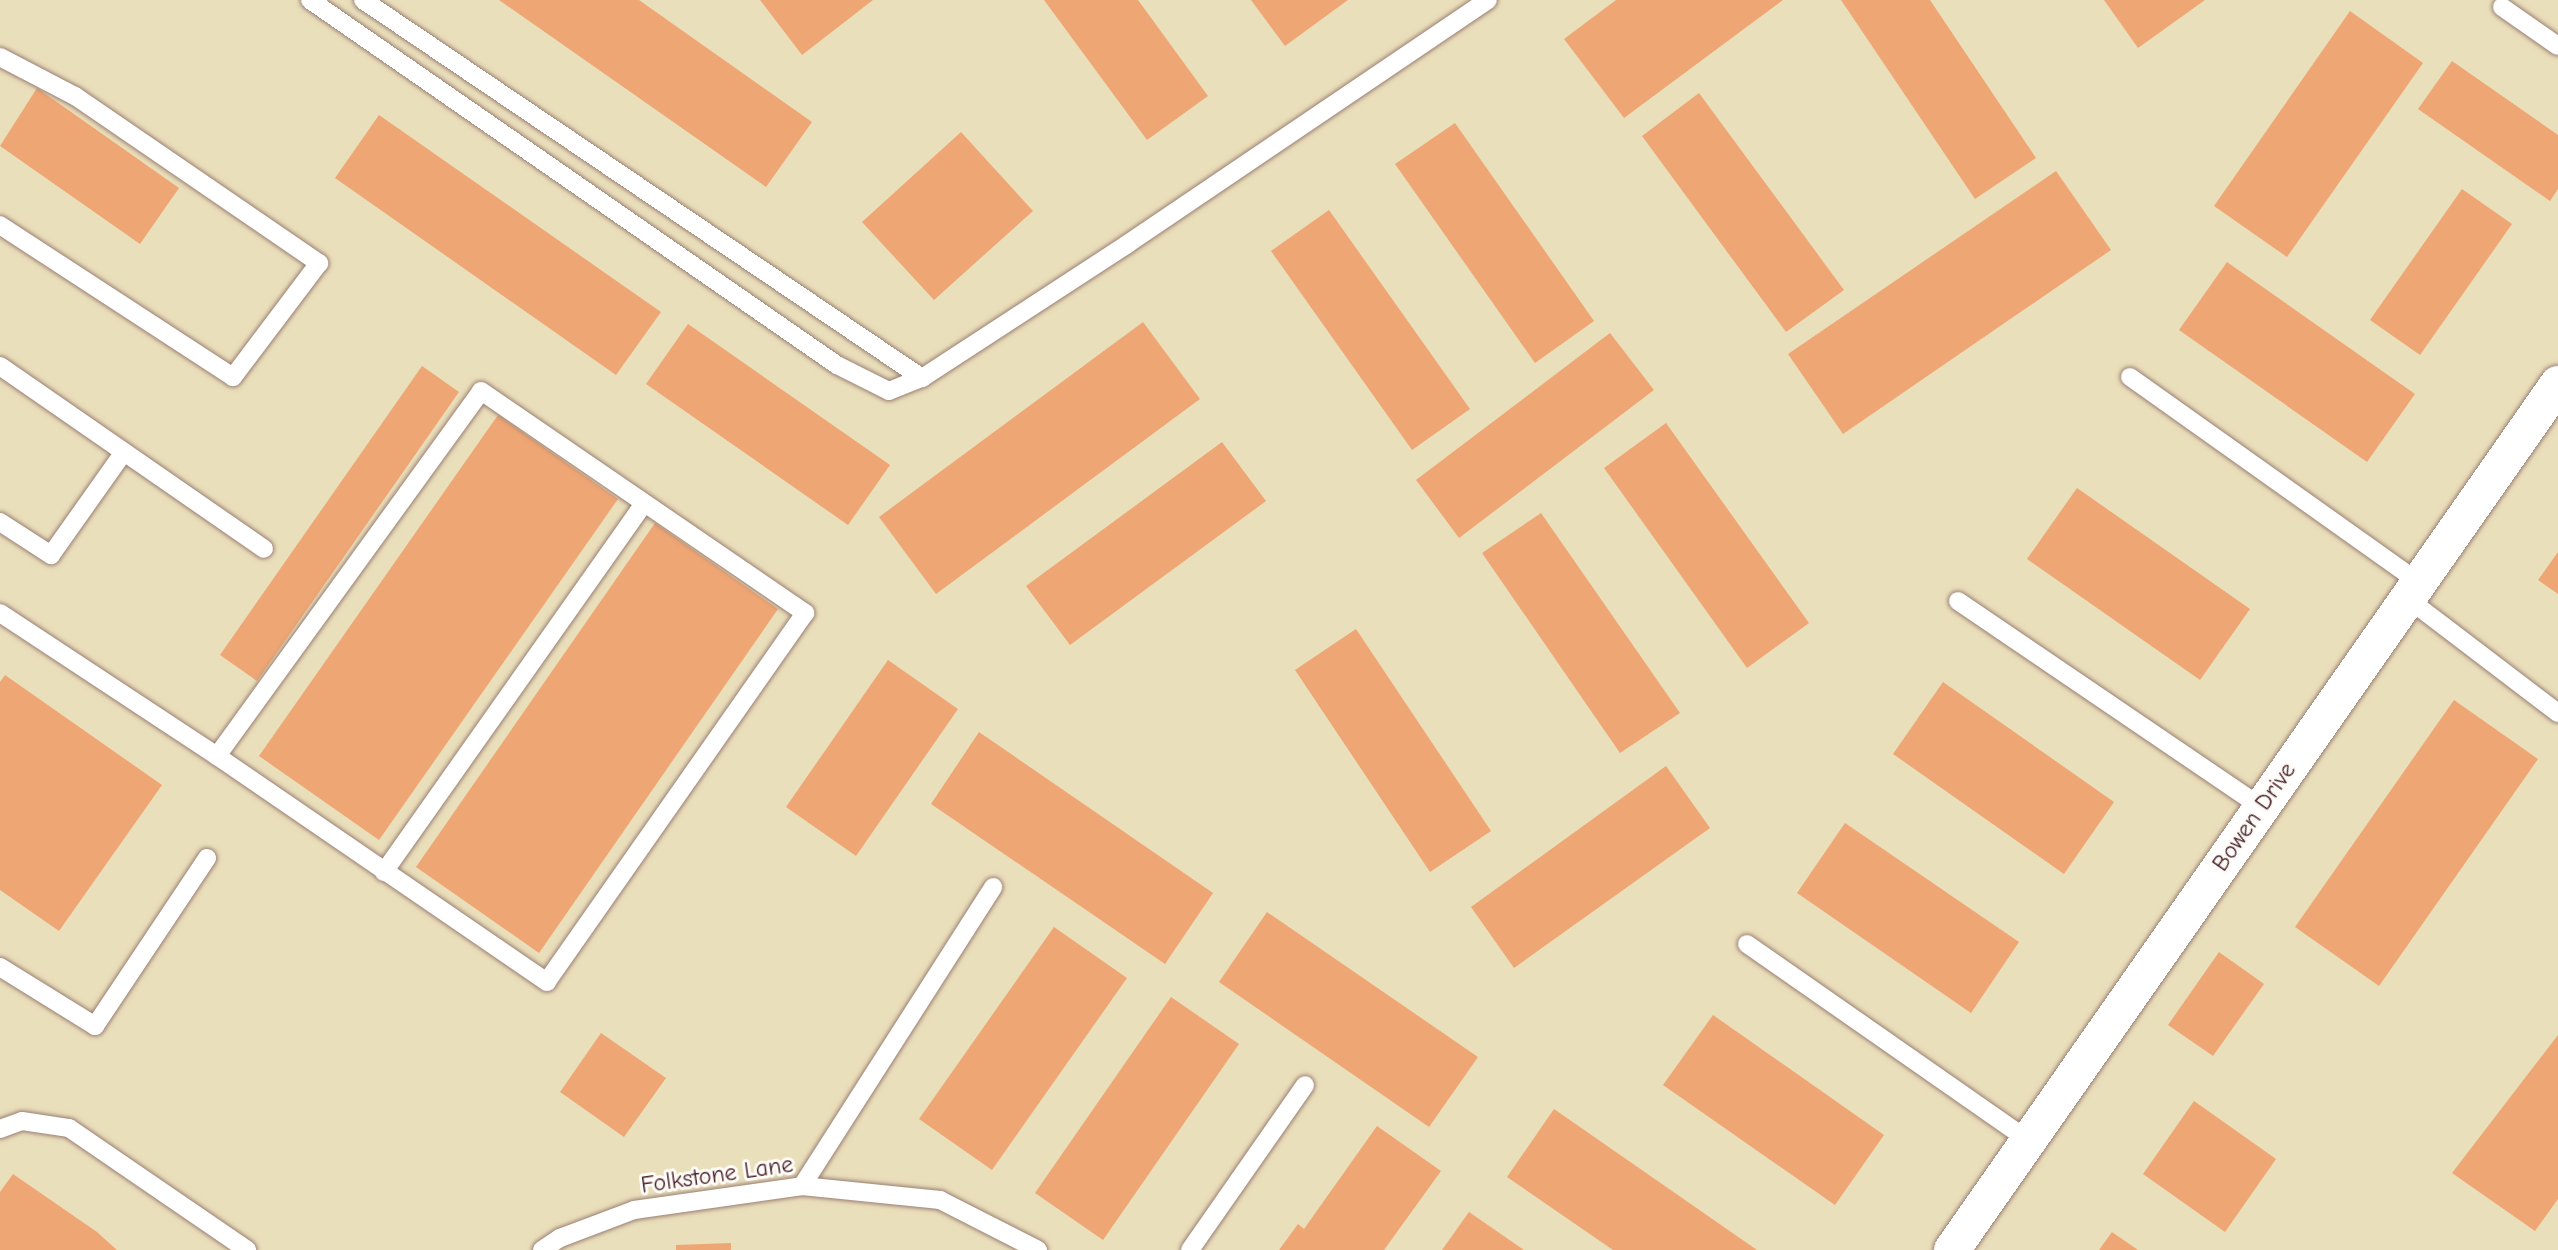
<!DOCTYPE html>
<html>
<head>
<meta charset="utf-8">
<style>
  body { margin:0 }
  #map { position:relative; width:2558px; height:1250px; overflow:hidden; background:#eadfbb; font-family:"Comic Neue",sans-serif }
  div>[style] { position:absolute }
  .building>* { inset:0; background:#eea674 }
  .roads { filter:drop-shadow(0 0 2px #9a7f73) drop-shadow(0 0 2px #9a7f73) }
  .lane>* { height:18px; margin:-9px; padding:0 9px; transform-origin:9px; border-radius:9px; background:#fff }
  .street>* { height:36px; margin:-18px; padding:0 18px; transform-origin:18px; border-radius:18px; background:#fff }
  span { translate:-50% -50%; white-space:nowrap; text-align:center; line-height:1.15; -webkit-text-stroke:6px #fdfcf7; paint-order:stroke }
  .street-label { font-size:24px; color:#4a1f2b }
</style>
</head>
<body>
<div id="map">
  <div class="building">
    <div style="clip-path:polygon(499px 0,639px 0,812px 122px,766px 187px)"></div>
    <div style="clip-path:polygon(760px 0,873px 0,802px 55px)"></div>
    <div style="clip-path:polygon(1044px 0,1138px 0,1208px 96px,1147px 140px)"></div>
    <div style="clip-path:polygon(1251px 0,1348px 0,1285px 46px)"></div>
    <div style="clip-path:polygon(1616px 0,1783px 0,1624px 118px,1564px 39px)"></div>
    <div style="clip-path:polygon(1841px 0,1930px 0,2036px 158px,1975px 199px)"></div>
    <div style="clip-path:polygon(2104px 0,2205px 0,2138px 48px)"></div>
    <div style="clip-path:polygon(2350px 11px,2423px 63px,2287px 257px,2214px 206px)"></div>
    <div style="clip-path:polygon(2452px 61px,2558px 135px,2558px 189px,2550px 201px,2418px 109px)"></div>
    <div style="clip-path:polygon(37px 88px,179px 188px,140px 244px,0 146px)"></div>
    <div style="clip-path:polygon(1699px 93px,1844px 290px,1786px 332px,1642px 136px)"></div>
    <div style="clip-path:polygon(379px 115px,661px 312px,616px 375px,335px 178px)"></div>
    <div style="clip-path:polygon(1455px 123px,1594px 321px,1535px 363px,1395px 164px)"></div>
    <div style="clip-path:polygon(961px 132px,1033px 211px,934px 300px,862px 222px)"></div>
    <div style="clip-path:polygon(2056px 171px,2111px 250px,1843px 434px,1788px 354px)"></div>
    <div style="clip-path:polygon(2462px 189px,2512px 224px,2420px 355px,2370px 320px)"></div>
    <div style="clip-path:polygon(1329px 210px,1470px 409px,1412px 450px,1271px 251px)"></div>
    <div style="clip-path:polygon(2227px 262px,2415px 394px,2367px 462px,2179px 330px)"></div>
    <div style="clip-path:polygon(1143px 322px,1200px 399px,936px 594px,879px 517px)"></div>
    <div style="clip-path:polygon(688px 324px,890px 465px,848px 525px,646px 384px)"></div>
    <div style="clip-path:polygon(1610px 333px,1654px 390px,1459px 538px,1416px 480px)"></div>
    <div style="clip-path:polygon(422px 366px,459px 392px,257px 681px,220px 655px)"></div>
    <div style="clip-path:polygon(498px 415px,618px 499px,379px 840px,259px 756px)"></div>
    <div style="clip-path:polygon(1666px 423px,1809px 623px,1747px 668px,1604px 468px)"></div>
    <div style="clip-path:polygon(1222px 442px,1266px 501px,1070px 645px,1026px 586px)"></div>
    <div style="clip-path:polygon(2077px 488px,2250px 609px,2200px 680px,2027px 559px)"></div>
    <div style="clip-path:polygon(1541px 513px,1680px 713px,1620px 753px,1482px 553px)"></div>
    <div style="clip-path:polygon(655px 523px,778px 609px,539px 953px,416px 867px)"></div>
    <div style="clip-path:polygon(2558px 552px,2558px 594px,2538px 580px)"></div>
    <div style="clip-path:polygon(1356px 629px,1491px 831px,1430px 872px,1295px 670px)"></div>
    <div style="clip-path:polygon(888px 660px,958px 709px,856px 856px,786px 807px)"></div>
    <div style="clip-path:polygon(5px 675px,162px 785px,59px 931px,0 890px,0 682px)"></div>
    <div style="clip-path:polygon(1943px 682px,2114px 802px,2064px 874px,1893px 754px)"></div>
    <div style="clip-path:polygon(2454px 700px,2538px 759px,2379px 986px,2295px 927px)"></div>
    <div style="clip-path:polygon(979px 732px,1213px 893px,1165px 964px,931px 804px)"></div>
    <div style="clip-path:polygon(1666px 766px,1710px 828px,1514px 968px,1471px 907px)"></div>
    <div style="clip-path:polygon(1845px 823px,2019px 942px,1971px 1013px,1797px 893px)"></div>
    <div style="clip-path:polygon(1267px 912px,1478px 1057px,1429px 1127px,1219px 982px)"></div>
    <div style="clip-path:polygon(1054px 927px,1127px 978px,992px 1170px,919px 1119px)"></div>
    <div style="clip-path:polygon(2219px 952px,2264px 984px,2213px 1056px,2168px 1025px)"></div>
    <div style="clip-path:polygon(1171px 997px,1239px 1044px,1103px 1240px,1035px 1193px)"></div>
    <div style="clip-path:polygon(1713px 1015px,1884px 1135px,1835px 1205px,1663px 1085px)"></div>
    <div style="clip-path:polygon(601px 1033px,666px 1078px,624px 1137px,560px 1092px)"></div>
    <div style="clip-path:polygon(2558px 1035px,2558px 1199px,2535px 1231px,2452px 1173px)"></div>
    <div style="clip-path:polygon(2194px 1101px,2276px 1159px,2225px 1232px,2143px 1174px)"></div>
    <div style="clip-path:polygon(1554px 1109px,1757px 1250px,1613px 1250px,1507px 1177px)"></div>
    <div style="clip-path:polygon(1377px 1126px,1441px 1171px,1384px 1250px,1279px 1250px,1298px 1224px,1304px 1229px)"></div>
    <div style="clip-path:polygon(13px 1174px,97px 1232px,117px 1250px,0 1250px,0 1192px)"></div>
    <div style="clip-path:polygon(1469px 1212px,1524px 1250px,1442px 1250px)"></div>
    <div style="clip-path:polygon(2112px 1232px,2138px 1250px,2099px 1250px)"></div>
    <div style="clip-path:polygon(731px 1243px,731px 1250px,676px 1250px,676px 1245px)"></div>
  </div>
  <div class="roads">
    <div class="lane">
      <div style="left:310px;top:0;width:641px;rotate:34.71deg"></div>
      <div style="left:837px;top:365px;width:58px;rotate:26.6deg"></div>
      <div style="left:889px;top:391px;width:35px;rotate:-22deg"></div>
      <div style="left:922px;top:378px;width:244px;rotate:-33.1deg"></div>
      <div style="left:1126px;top:245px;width:437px;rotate:-34.1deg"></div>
      <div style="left:363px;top:0;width:675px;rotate:34.07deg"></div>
      <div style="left:2502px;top:7px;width:68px;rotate:34.9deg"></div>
      <div style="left:0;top:57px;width:85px;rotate:27.5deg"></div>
      <div style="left:75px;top:96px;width:296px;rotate:34.4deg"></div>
      <div style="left:319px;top:263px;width:143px;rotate:127deg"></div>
      <div style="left:233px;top:377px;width:278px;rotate:-146.9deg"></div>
      <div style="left:0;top:366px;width:321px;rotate:34.7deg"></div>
      <div style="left:2130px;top:377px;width:354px;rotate:35.4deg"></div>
      <div style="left:0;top:522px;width:61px;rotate:32.9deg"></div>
      <div style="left:51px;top:555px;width:126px;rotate:-54.7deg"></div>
      <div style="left:2407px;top:598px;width:190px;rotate:37.3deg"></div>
      <div style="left:1958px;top:601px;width:366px;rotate:34.2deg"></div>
      <div style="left:0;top:613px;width:260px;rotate:33.4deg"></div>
      <div style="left:217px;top:756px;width:450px;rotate:-54.1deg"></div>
      <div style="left:481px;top:391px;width:393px;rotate:34.4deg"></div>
      <div style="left:805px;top:613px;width:450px;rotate:125deg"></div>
      <div style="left:547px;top:982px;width:400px;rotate:-145.6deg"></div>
      <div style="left:384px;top:872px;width:451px;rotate:-54.8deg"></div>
      <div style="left:1747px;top:944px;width:343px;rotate:34.9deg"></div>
      <div style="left:0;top:967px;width:112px;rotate:31.8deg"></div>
      <div style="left:95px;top:1026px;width:202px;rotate:-56.3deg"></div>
      <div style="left:0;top:1129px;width:23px;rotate:-20deg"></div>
      <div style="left:22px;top:1121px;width:48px;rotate:8.5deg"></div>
      <div style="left:69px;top:1128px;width:216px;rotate:34.4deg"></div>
      <div style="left:802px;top:1186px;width:355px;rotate:-57.4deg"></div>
      <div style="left:542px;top:1250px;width:22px;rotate:-34deg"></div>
      <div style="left:560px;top:1238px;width:79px;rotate:-20.7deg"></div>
      <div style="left:634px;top:1210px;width:170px;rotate:-8.1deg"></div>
      <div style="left:802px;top:1186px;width:139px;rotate:5.8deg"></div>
      <div style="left:940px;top:1200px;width:110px;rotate:27deg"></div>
      <div style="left:1190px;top:1250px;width:201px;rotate:-55.1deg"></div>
    </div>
    <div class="street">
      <div style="left:1952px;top:1250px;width:1057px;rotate:-55.02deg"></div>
    </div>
  </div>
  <div class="street-label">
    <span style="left:2254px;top:817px;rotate:-55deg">Bowen Drive</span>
    <span style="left:717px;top:1175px;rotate:-8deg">Folkstone Lane</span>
  </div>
</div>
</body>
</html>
